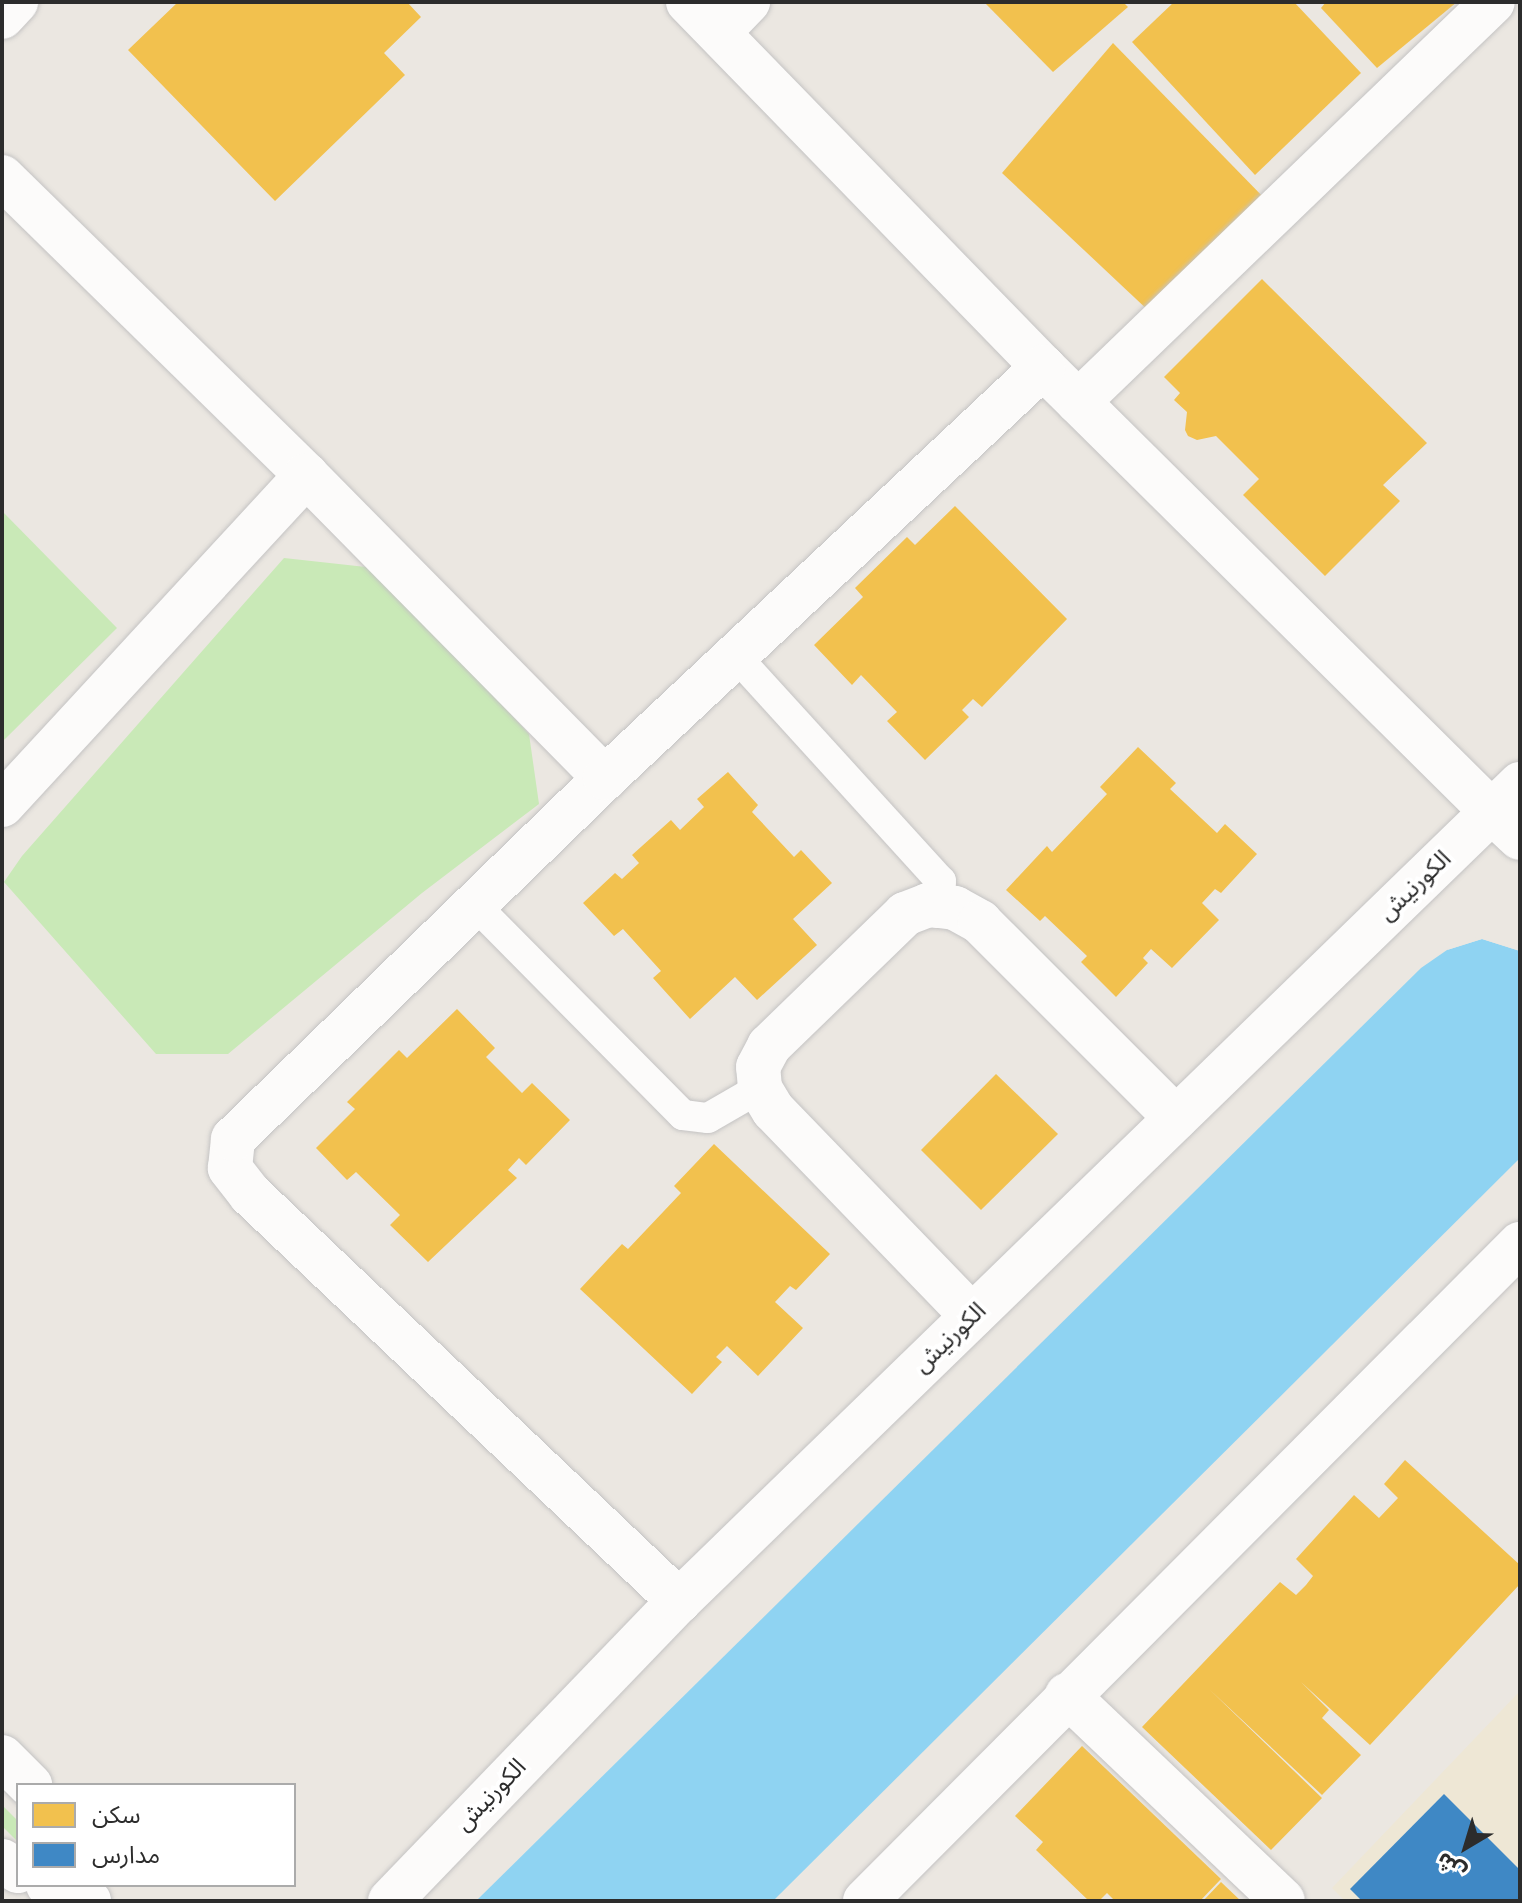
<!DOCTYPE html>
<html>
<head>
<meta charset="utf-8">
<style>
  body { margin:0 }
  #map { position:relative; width:1522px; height:1903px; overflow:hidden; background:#ebe7e1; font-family:"Varela Round","Noto Sans Arabic",sans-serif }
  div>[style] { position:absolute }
  .education>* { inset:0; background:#eee7d5 }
  .green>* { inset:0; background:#c9e9b7 }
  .water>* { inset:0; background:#8fd3f2 }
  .pier>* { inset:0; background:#ebe7e1 }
  .homes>* { inset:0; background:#f2c14e }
  .schools>* { inset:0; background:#3f88c5 }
  .roads { filter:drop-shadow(0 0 2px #c4c3c3) drop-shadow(0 0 2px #c4c3c3) }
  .lane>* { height:30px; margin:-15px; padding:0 15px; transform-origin:15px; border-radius:15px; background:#fcfbfa }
  .street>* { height:44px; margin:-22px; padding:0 22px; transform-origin:22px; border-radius:22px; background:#fcfbfa }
  .secondary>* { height:44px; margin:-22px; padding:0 22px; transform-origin:22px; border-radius:22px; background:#fcfbfa }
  span { translate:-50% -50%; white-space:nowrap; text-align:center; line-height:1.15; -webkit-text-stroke:8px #fff; paint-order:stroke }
  .street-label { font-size:24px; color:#2c2c2c }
  .frame { position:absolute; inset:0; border:4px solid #2c2c2c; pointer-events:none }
  .legend { position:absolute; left:16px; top:1783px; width:280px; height:104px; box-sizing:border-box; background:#fff; border:2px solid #ababab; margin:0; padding:10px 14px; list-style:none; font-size:24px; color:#2c2c2c }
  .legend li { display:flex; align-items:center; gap:16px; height:40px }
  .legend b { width:40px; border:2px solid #ababab }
  .north { position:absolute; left:1426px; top:1807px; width:80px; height:80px; -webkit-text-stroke:6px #fff; paint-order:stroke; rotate:218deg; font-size:22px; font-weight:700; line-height:32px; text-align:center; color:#2c2c2c }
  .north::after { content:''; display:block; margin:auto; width:28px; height:36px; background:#2c2c2c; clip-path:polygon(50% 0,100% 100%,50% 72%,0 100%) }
</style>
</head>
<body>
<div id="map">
  <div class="education">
    <div style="clip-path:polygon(1520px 1691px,1520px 1901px,1345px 1901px,1332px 1888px)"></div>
  </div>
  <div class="green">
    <div style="clip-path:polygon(2px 511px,117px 628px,2px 742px)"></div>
    <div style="clip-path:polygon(284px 558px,375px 568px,529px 734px,539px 804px,422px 893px,228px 1054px,156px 1054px,4px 882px,22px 856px)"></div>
    <div style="clip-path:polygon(2px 1805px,18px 1821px,16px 1840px,2px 1826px)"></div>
  </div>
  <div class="water">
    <div style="clip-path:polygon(1482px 939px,1520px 951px,1520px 1158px,773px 1901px,476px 1901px,1421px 968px,1447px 950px)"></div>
  </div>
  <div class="pier">
    <div style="clip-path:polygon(1482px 935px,1520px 946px,1520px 951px,1482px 939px,1447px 950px,1454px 944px)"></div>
  </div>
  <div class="homes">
    <div style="clip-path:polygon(178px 2px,407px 2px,421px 17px,384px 53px,405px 75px,275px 201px,128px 50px)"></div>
    <div style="clip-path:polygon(984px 2px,1123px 2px,1128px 7px,1053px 72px)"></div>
    <div style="clip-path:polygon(1174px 2px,1294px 2px,1361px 73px,1255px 175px,1132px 42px)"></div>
    <div style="clip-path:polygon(1326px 2px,1457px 2px,1377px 68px,1321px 8px)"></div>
    <div style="clip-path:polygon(1113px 43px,1268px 202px,1152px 314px,1002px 173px)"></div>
    <div style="clip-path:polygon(1262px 279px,1427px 443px,1383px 485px,1400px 501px,1325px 576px,1243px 495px,1259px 479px,1216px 436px,1197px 440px,1188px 436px,1185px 430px,1187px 412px,1174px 400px,1180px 393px,1164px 377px)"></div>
    <div style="clip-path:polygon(955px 506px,1067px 619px,982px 707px,973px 699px,962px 710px,969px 717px,925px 760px,887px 721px,897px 712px,861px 675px,852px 685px,814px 645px,863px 597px,855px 588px,907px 537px,915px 545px)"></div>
    <div style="clip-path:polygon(1138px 747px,1176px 783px,1170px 789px,1217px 833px,1225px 824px,1257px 854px,1221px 893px,1215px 889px,1202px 903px,1219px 920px,1172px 968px,1151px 949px,1143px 958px,1148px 963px,1116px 997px,1081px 962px,1087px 956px,1045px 916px,1040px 921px,1006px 890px,1047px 846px,1052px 852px,1107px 794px,1100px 787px)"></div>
    <div style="clip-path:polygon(728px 772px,758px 805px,752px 812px,794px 857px,801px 850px,832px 883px,793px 919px,817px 945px,757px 1000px,735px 977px,690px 1019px,653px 978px,661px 971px,623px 929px,614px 936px,583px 903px,615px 873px,622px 879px,639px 863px,632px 855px,671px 820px,680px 830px,704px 807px,697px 799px)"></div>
    <div style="clip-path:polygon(457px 1009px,495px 1048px,486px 1057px,522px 1093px,532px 1083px,570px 1120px,526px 1165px,519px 1158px,508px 1170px,517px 1178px,428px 1262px,390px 1225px,400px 1215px,356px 1172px,347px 1180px,316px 1148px,355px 1109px,347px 1102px,399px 1050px,407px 1058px)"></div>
    <div style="clip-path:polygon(996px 1074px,1058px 1134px,981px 1210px,921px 1150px)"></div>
    <div style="clip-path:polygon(714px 1144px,830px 1254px,796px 1290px,790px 1286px,775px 1302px,803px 1328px,758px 1376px,727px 1346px,716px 1357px,722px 1362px,692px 1394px,580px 1289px,622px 1244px,628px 1249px,681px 1193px,674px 1186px)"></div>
    <div style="clip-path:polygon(1405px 1460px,1520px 1565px,1520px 1584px,1370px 1745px,1301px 1682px,1329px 1710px,1322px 1718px,1361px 1755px,1322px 1795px,1209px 1689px,1322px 1798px,1271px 1850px,1142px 1727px,1280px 1582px,1296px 1595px,1306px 1585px,1313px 1576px,1296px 1559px,1354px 1495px,1379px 1518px,1398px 1498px,1384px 1484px)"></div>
    <div style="clip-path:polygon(1082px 1746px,1221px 1879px,1200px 1901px,1115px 1901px,1107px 1893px,1099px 1901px,1089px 1901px,1036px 1850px,1043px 1842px,1015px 1816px)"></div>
    <div style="clip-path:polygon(1221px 1882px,1241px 1901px,1203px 1901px)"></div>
  </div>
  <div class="schools">
    <div style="clip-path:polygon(1444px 1794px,1520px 1870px,1520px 1901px,1362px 1901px,1350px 1889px)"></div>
  </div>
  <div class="roads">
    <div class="lane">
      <div style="left:735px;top:655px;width:306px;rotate:47.7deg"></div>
      <div style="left:941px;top:881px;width:25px;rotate:95deg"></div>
      <div style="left:474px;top:904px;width:297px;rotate:45.3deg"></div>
      <div style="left:683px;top:1115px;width:25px;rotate:7deg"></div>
      <div style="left:708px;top:1118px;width:60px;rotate:-30deg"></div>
    </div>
    <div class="street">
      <div style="left:688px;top:2px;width:509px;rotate:45.8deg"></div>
      <div style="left:1043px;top:367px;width:632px;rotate:44.74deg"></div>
      <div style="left:2px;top:17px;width:21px;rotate:-47deg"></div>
      <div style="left:719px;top:32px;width:42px;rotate:-46deg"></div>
      <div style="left:2px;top:177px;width:426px;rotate:44.4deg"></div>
      <div style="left:306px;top:475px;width:426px;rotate:45.4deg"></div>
      <div style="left:1078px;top:402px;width:576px;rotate:-43.95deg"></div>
      <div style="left:2px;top:805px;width:449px;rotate:-47.3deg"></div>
      <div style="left:972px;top:1316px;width:286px;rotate:-134deg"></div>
      <div style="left:773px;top:1110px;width:26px;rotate:-121deg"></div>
      <div style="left:760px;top:1088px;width:21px;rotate:-95deg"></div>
      <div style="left:758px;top:1067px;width:24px;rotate:-62deg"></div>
      <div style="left:769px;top:1046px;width:190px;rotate:-44.1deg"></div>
      <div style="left:905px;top:914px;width:25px;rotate:-21deg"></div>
      <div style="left:928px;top:905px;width:11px;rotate:5deg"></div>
      <div style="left:939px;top:906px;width:16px;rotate:7deg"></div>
      <div style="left:955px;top:908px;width:29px;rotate:29deg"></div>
      <div style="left:980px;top:922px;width:277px;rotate:45deg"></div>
      <div style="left:679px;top:1601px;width:591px;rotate:-136.51deg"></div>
      <div style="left:250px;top:1194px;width:33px;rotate:-128deg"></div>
      <div style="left:230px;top:1168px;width:29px;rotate:-84deg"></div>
      <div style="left:233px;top:1139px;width:518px;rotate:-44.14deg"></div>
      <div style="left:605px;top:778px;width:601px;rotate:-43.18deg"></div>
      <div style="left:1067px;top:1695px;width:298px;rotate:43.6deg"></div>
    </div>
    <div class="secondary">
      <div style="left:1492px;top:812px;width:38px;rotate:43deg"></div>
      <div style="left:2px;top:1757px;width:40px;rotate:45deg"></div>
      <div style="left:2px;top:1861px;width:19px;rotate:32deg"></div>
      <div style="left:48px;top:1885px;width:34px;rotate:12deg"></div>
      <div style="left:81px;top:1892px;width:12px;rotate:48deg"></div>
      <div style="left:390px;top:1901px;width:417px;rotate:-46.1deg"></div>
      <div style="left:679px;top:1601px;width:1173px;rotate:-44.17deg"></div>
      <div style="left:865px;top:1901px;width:928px;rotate:-45.09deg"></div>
    </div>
  </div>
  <div class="street-label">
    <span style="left:1415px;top:886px;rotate:-44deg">الكورنيش</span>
    <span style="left:950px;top:1338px;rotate:-44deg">الكورنيش</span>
    <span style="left:491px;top:1795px;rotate:-46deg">الكورنيش</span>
  </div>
  <div class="frame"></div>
  <ul class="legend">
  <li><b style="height:22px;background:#f2c14e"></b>سكن</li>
  <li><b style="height:22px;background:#3f88c5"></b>مدارس</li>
  </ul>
  <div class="north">ش</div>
</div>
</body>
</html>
